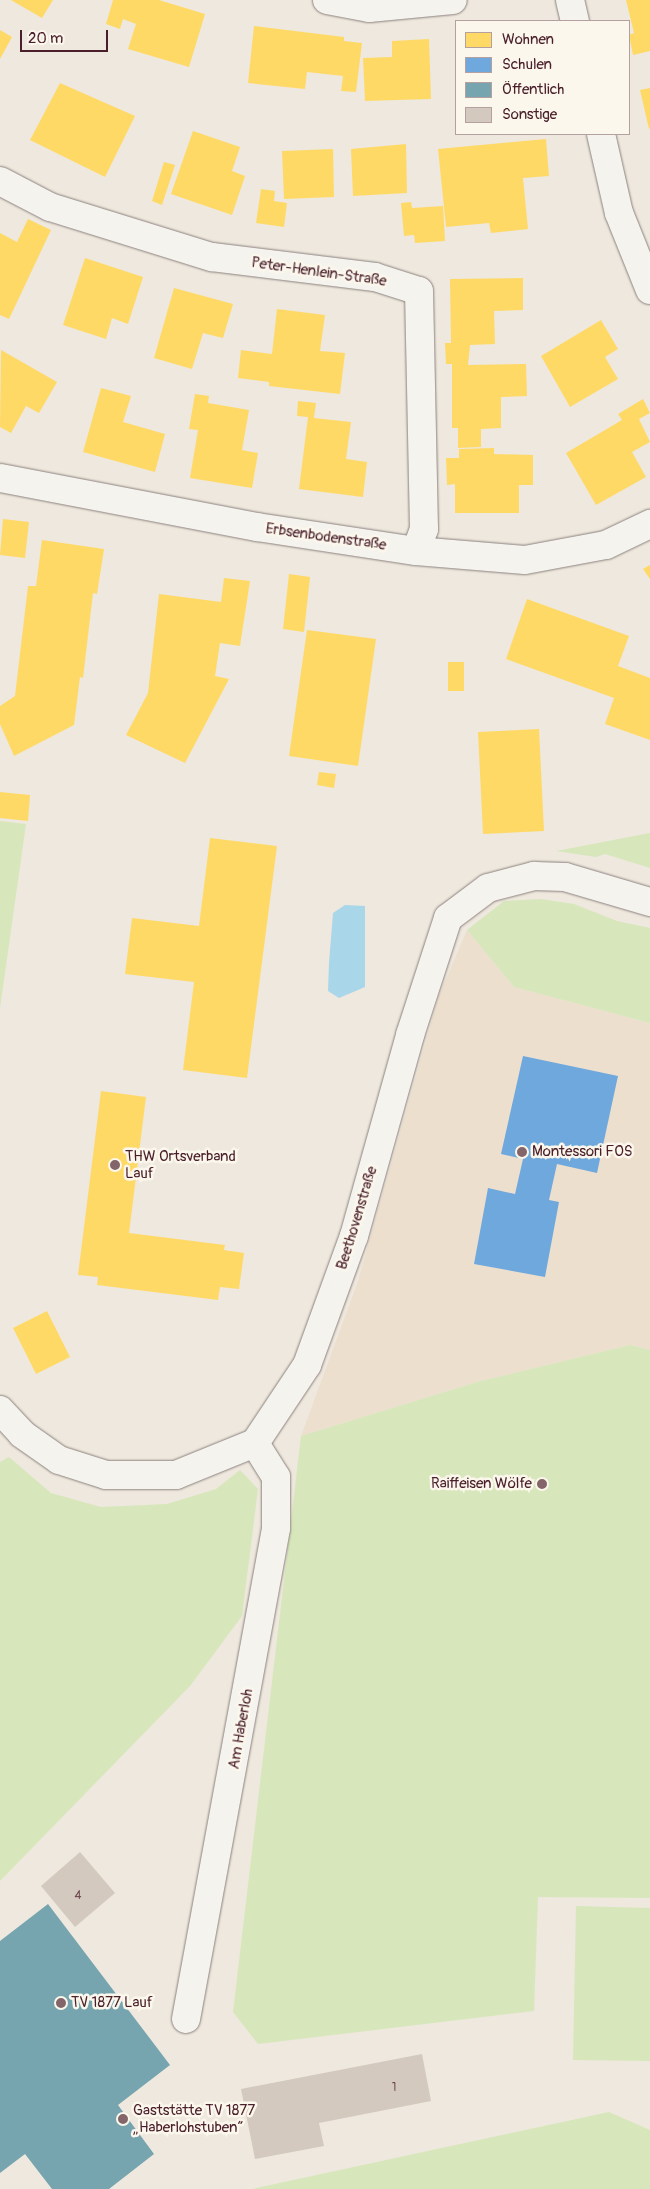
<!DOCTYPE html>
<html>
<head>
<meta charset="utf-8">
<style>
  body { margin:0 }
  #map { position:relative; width:650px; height:2189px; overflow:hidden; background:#eee8de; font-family:Pangolin,sans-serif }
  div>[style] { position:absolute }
  .built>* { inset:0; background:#eddfce }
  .green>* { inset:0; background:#d7e7bb }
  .water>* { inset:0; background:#aad6e9 }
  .homes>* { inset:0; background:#ffd966 }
  .schools>* { inset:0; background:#6fa8dc }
  .public>* { inset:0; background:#76a5af }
  .building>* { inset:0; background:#d4c9be }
  .roads { filter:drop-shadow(0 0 1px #8c817f) drop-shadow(0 0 1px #8c817f) }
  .minor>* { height:28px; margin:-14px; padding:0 14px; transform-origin:14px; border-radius:14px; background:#f5f3ee }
  .dots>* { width:14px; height:14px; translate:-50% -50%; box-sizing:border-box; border:2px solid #fbf7ec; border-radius:50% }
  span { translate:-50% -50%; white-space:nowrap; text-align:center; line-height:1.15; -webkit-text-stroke:5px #fbf7ec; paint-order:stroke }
  .number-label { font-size:12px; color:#6c4a50 }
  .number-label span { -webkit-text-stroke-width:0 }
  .street-label { font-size:15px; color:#4a1f2b }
  .poi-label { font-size:15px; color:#4a1f2b }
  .left { translate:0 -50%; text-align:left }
  .right { translate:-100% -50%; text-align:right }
  .legend { position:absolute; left:455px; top:20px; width:175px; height:115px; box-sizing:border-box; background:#fbf7ec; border:1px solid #b4a19f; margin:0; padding:6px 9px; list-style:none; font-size:15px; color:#4a1f2b }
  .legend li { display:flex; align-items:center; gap:10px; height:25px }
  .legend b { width:25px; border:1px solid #b4a19f }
  .scale { position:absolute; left:20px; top:30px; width:88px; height:22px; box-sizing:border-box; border:2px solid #4a1f2b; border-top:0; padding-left:6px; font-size:15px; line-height:18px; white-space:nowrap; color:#4a1f2b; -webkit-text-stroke:4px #fbf7ec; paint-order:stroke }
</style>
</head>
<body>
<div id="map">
  <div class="built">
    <div style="clip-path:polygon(467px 930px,514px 987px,650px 1023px,650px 1350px,630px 1345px,477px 1382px,301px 1436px,358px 1281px,439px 995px)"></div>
  </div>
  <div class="green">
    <div style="clip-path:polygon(0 821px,26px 824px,0 1008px)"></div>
    <div style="clip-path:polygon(650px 833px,650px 868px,605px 854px,596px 857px,556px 851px)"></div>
    <div style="clip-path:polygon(541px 899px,574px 904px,617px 921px,650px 928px,650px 1023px,514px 987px,467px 930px,504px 901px)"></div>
    <div style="clip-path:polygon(630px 1345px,650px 1350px,650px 1898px,538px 1897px,534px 2011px,258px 2044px,233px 2012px,301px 1436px,477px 1382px)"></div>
    <div style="clip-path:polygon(9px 1457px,51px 1493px,101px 1507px,167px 1504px,216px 1489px,240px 1470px,258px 1489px,242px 1616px,190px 1686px,0 1881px,0 1462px)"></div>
    <div style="clip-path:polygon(576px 1906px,650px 1908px,650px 2061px,573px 2060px)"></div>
    <div style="clip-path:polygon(609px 2112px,650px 2130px,650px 2189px,252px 2189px)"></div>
  </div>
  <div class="water">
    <div style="clip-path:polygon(345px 905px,365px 906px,365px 987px,339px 998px,328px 991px,329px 963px,333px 913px)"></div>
  </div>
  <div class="homes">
    <div style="clip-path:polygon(11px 0,53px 0,42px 18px)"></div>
    <div style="clip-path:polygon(113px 0,159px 0,205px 14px,189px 67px,128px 49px,136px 24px,123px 19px,120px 29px,106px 24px)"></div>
    <div style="clip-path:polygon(626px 0,650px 0,650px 51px,633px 55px,629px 35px,634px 33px)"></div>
    <div style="clip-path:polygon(254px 26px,344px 37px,344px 41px,362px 43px,356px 92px,341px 91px,343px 76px,307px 72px,305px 89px,248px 83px)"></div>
    <div style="clip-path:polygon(0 30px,12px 37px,0 59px)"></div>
    <div style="clip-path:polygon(429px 39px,431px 99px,365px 101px,363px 58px,392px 57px,392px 41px)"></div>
    <div style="clip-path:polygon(60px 83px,135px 116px,105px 177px,30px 140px)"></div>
    <div style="clip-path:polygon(650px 88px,650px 128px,649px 129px,640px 90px)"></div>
    <div style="clip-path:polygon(193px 131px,240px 147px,232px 171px,245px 176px,232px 215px,171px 194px)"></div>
    <div style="clip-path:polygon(546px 139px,549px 176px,523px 178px,528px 229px,491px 233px,489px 223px,446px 227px,438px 149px)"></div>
    <div style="clip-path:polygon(406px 144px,407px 193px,353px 196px,351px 149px)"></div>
    <div style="clip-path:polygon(333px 149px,334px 197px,284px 199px,282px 151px)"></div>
    <div style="clip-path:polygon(164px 162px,175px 165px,162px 205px,152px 201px)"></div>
    <div style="clip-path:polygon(261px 189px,275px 191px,274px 201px,287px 203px,284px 227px,256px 223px)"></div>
    <div style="clip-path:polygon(411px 202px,412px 208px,443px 206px,445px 241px,415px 243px,414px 235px,404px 236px,401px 203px)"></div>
    <div style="clip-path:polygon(28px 219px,51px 230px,9px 319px,0 315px,0 233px,17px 242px)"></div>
    <div style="clip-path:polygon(85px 258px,143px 277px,128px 324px,112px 318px,106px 339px,63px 325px)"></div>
    <div style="clip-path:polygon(523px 278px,523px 310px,494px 311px,495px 344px,470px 345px,468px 365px,526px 364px,527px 396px,501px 397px,501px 428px,481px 429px,481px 447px,458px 448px,458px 428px,452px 428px,452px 364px,446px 364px,445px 343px,451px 343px,450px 279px)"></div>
    <div style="clip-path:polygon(174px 288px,233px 304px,223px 338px,203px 333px,192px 369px,154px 358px)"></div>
    <div style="clip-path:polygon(277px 309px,325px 315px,320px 351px,345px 353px,340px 394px,269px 386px,269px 382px,238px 378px,241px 350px,272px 354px)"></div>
    <div style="clip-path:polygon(601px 320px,618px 349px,605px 357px,618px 379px,570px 407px,541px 356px)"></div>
    <div style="clip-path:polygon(1px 350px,57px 382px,39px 413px,26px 406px,11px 433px,0 427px)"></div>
    <div style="clip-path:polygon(101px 388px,131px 396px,123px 422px,165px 434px,155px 472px,83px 452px)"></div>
    <div style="clip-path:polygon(195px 394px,209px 396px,208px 403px,249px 410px,242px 450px,258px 453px,252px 488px,190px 478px,198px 430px,189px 429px)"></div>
    <div style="clip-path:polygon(643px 399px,650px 413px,639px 419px,650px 442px,632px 452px,646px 477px,596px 505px,566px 453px,622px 420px,618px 414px)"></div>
    <div style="clip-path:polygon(298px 401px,316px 403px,314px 418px,351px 422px,346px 459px,367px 462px,363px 497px,299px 489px,308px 417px,297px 416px)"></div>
    <div style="clip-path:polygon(494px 448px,494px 454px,533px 455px,533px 485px,519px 485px,519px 513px,455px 513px,455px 484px,447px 485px,446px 458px,459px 458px,459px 449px)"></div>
    <div style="clip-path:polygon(3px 519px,29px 522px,25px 558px,0 555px)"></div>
    <div style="clip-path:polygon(42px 540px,104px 549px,97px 594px,93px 593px,83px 678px,80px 677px,74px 725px,14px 756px,0 724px,0 706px,15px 696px,28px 586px,36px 586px)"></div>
    <div style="clip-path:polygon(650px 565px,650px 579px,643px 569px)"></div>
    <div style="clip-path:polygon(289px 574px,310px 577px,304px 632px,283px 629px)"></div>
    <div style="clip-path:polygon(224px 578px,250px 581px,240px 646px,220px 643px,215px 676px,229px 679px,185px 763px,126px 735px,148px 693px,159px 594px,221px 602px)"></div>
    <div style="clip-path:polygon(527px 599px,629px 636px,618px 666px,650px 678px,650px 740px,605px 724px,614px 698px,506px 659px)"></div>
    <div style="clip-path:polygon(307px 630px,376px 639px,358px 766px,289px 756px)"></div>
    <div style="clip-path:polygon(448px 662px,464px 662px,464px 691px,448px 691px)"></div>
    <div style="clip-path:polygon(539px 729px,544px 831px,483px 834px,478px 732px)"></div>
    <div style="clip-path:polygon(319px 772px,336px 774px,334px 788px,317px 785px)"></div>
    <div style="clip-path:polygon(0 792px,30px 795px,28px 821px,0 818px)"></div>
    <div style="clip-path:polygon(210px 838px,277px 846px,247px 1078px,183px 1070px,194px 982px,125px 974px,132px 918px,199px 926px)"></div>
    <div style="clip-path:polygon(101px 1091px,146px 1097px,129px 1233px,225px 1245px,224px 1250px,244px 1253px,239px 1289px,220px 1287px,218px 1300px,97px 1285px,98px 1277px,78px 1275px)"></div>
    <div style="clip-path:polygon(47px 1311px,70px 1357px,36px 1374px,13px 1328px)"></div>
  </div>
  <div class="schools">
    <div style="clip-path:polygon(523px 1056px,618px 1076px,597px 1173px,557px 1164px,549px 1200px,559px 1202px,545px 1277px,474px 1264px,488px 1188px,515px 1194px,523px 1159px,501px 1154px)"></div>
  </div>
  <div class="public">
    <div style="clip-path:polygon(48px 1904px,170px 2065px,118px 2105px,154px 2154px,109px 2189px,52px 2189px,25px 2154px,0 2173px,0 1941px)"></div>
  </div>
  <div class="building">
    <div style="clip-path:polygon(80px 1852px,115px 1893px,75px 1927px,41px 1886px)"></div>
    <div style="clip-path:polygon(422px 2054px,431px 2101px,319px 2123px,324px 2146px,255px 2159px,241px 2089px)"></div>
  </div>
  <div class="roads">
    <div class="minor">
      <div style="left:327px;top:0;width:43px;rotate:10.8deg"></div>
      <div style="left:369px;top:8px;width:84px;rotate:-5.4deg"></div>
      <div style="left:570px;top:0;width:22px;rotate:77deg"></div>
      <div style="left:601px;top:134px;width:81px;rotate:77.2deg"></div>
      <div style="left:619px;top:213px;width:83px;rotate:68.1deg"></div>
      <div style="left:0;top:181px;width:56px;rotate:27.5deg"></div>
      <div style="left:50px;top:207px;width:170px;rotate:17.2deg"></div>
      <div style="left:212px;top:257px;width:164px;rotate:7deg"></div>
      <div style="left:375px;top:277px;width:46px;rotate:17.7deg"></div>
      <div style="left:419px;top:291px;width:238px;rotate:88.8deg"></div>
      <div style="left:424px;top:529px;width:23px;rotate:110deg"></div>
      <div style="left:0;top:478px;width:262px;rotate:10.8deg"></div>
      <div style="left:257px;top:527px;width:161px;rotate:8.6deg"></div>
      <div style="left:416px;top:551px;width:109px;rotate:4.7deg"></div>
      <div style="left:525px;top:560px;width:82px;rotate:-10.5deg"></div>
      <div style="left:606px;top:545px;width:49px;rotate:-25.5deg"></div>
      <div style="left:0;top:1410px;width:33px;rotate:47deg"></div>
      <div style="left:22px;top:1434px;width:45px;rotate:35.1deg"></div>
      <div style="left:59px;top:1460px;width:49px;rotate:17.7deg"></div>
      <div style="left:106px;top:1475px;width:70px"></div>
      <div style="left:176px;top:1475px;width:85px;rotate:-22.1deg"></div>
      <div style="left:255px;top:1443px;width:94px;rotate:-56.3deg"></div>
      <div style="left:307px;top:1365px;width:137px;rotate:-70deg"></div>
      <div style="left:354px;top:1236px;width:209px;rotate:-74.4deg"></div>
      <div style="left:410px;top:1035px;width:123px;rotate:-72deg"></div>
      <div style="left:448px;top:918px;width:50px;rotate:-36.9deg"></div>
      <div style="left:488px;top:888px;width:48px;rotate:-14.6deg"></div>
      <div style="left:534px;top:876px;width:31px;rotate:2deg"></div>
      <div style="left:565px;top:877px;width:89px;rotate:16.4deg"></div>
      <div style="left:186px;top:2019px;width:499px;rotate:-79.6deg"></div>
      <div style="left:276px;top:1528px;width:51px;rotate:-90deg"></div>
      <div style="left:276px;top:1477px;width:40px;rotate:-122deg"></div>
    </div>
  </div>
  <div class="dots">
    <div style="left:522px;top:1152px;background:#83656a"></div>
    <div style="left:115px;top:1165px;background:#83656a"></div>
    <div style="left:542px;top:1484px;background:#83656a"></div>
    <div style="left:61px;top:2003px;background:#83656a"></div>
    <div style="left:123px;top:2119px;background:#83656a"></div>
  </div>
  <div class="number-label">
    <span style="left:78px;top:1896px">4</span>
    <span style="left:394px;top:2088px">1</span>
  </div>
  <div class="street-label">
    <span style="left:319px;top:272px;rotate:8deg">Peter-Henlein-Straße</span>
    <span style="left:326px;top:537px;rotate:8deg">Erbsenbodenstraße</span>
    <span style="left:357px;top:1218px;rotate:-73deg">Beethovenstraße</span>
    <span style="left:241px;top:1729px;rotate:-80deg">Am Haberloh</span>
  </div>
  <div class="poi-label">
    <span class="left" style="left:532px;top:1152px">Montessori FOS</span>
    <span class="left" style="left:125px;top:1165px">THW Ortsverband<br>Lauf</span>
    <span class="right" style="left:532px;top:1484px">Raiffeisen Wölfe</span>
    <span class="left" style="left:71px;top:2003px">TV 1877 Lauf</span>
    <span class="left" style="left:133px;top:2119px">Gaststätte TV 1877<br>„Haberlohstuben“</span>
  </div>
  <ul class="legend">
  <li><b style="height:14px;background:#ffd966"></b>Wohnen</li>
  <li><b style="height:14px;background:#6fa8dc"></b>Schulen</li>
  <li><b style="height:14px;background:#76a5af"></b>Öffentlich</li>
  <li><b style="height:14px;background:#d4c9be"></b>Sonstige</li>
  </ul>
  <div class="scale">20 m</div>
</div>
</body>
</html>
